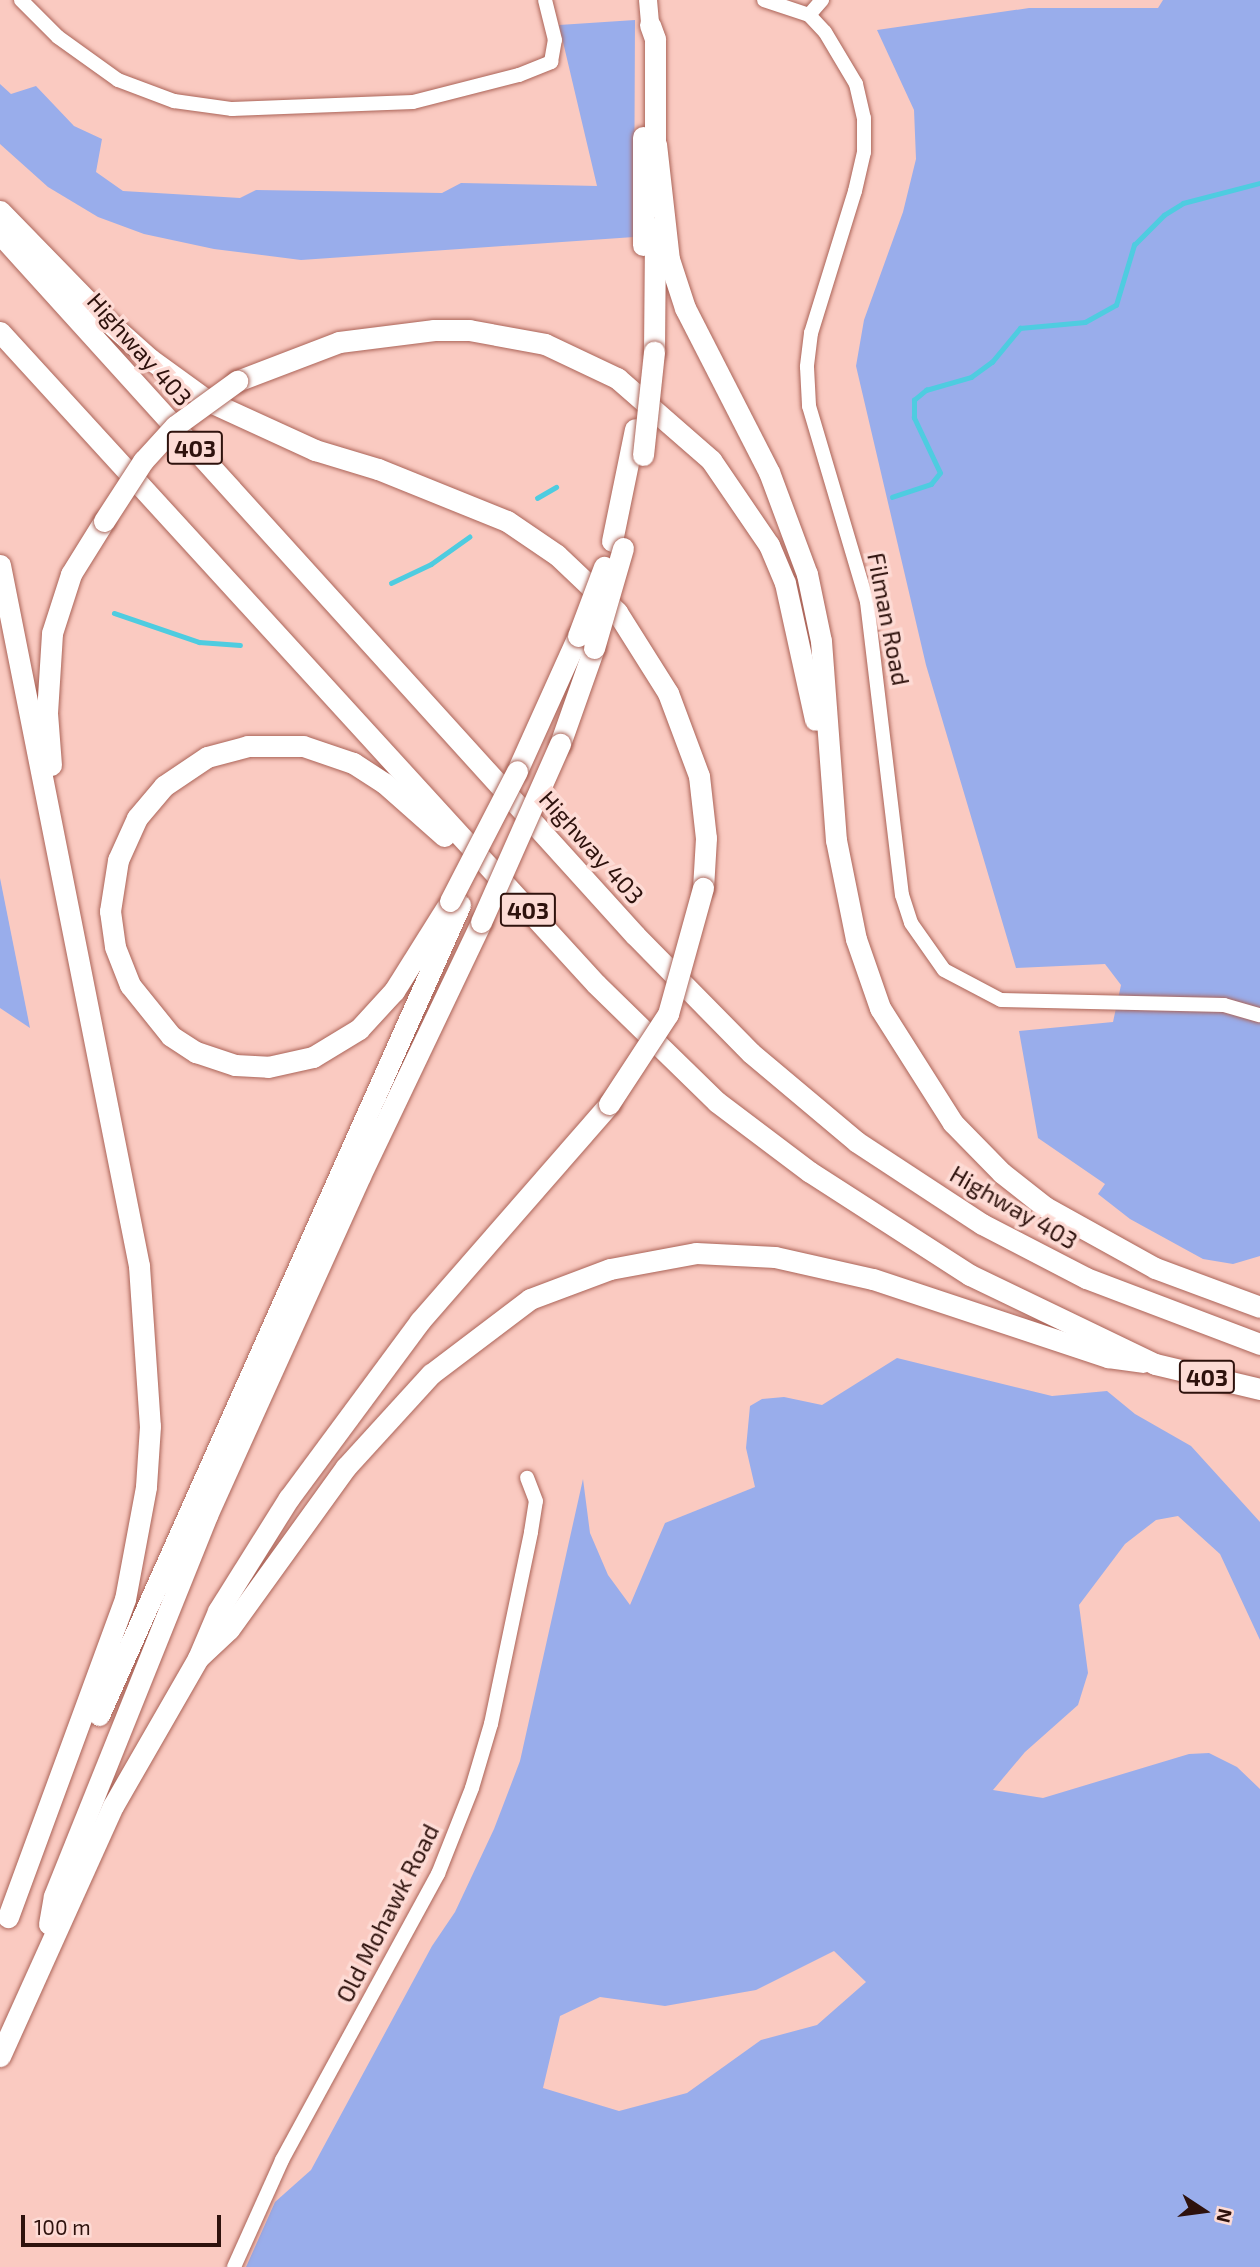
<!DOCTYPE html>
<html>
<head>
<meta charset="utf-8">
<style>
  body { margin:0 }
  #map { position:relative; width:1260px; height:2267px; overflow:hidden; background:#facac1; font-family:"Exo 2",sans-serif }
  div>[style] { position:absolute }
  .green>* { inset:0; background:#99adeb }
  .stream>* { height:4.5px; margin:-2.25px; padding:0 2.25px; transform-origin:2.25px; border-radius:2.25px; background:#4ecce0 }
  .roads { filter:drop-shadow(0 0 2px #ab6458) drop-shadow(0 0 2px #ab6458) }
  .minor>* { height:14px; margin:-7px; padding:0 7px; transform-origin:7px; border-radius:7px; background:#fff }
  .major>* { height:18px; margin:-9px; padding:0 9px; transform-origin:9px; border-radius:9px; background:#fff }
  .highway>* { height:21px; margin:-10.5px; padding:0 10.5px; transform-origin:10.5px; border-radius:10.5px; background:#fff }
  .bridges { filter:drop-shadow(0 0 2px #ab6458) drop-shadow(0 0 2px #ab6458) }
  .highway-bridge>* { height:21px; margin:-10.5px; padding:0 10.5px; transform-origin:10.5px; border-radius:10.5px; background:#fff }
  span { translate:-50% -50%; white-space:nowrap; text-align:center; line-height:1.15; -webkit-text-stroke:7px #fddbd5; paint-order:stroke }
  .shield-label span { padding:2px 5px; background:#fddbd5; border:2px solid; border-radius:5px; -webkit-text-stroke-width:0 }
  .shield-label { font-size:23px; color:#2e120d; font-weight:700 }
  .street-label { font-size:24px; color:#2e120d }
  .north { position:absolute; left:1169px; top:2176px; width:70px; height:70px; -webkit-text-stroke:5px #fddbd5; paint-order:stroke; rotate:103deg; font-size:19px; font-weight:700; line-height:28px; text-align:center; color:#2e120d }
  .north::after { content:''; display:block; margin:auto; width:24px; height:32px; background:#2e120d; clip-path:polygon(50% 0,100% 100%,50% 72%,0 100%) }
  .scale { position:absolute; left:21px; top:2215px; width:200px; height:32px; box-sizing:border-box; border:4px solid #2e120d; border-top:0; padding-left:9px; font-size:21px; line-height:24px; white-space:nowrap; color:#2e120d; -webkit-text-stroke:5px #fddbd5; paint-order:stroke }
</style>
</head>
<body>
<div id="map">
  <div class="green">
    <div style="clip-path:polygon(1163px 0,1260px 0,1260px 1256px,1233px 1264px,1203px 1259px,1130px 1219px,1098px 1194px,1105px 1184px,1038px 1138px,1019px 1031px,1113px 1022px,1121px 985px,1105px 964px,1016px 968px,926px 665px,856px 366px,864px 320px,903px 212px,916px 159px,914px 110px,877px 30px,1029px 8px,1158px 8px)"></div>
    <div style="clip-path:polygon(635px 20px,634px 237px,301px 260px,214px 249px,144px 234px,98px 217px,48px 187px,0 144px,0 84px,11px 94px,36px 86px,74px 126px,102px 139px,96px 172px,123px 191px,240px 198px,256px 190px,442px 193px,461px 183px,597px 186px,559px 25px)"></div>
    <div style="clip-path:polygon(0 878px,30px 1028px,0 1008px)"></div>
    <div style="clip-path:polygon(evenodd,897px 1358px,1052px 1396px,1107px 1391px,1135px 1414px,1191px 1446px,1260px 1522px,1260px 1640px,1220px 1554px,1178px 1516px,1156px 1520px,1125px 1544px,1079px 1605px,1088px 1673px,1078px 1705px,1025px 1752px,993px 1790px,1043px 1798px,1189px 1754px,1209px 1753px,1237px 1767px,1260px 1789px,1260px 2267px,246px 2267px,275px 2202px,311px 2170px,432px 1946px,455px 1912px,494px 1829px,520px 1761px,583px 1479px,590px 1533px,608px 1575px,630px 1605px,665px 1523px,755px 1487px,746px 1448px,750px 1406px,762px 1399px,784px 1397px,822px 1405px,897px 1358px,834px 1951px,866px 1982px,817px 2025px,761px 2040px,687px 2093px,619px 2111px,543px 2088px,560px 2016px,600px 1997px,665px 2006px,756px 1990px,834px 1951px)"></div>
  </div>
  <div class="stream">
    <div style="left:892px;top:497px;width:41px;rotate:-18.4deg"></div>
    <div style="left:931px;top:484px;width:14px;rotate:-51deg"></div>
    <div style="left:940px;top:473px;width:61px;rotate:-115.3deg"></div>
    <div style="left:914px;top:418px;width:18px;rotate:-90deg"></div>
    <div style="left:914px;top:400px;width:16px;rotate:-40deg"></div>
    <div style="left:926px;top:390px;width:47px;rotate:-16.1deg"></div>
    <div style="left:971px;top:377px;width:26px;rotate:-36deg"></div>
    <div style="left:992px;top:362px;width:44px;rotate:-50.5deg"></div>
    <div style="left:1020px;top:328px;width:65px;rotate:-5.3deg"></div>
    <div style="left:1085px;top:322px;width:35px;rotate:-29deg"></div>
    <div style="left:1116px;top:305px;width:63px;rotate:-73.3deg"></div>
    <div style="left:1134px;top:245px;width:42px;rotate:-45deg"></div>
    <div style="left:1164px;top:215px;width:22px;rotate:-32deg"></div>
    <div style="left:1183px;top:203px;width:80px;rotate:-14.6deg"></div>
    <div style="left:537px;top:498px;width:22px;rotate:-30deg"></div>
    <div style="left:391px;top:583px;width:44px;rotate:-25.4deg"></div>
    <div style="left:431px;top:564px;width:47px;rotate:-35.4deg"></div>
    <div style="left:114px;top:613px;width:90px;rotate:18.8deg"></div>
    <div style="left:199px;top:642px;width:41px;rotate:4.2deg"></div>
  </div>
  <div class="roads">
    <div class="minor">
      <div style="left:21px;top:0;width:52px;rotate:45deg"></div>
      <div style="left:58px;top:37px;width:74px;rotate:35.6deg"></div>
      <div style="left:118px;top:80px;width:60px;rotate:20.6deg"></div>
      <div style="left:174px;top:101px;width:59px;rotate:7.9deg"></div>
      <div style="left:232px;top:109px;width:181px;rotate:-2.2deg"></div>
      <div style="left:413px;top:102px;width:109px;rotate:-14.3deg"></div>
      <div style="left:519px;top:75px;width:35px;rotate:-22deg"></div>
      <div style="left:551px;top:62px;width:22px;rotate:-80deg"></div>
      <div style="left:555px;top:40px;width:41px;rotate:-104deg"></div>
      <div style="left:764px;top:0;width:47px;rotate:18.4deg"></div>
      <div style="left:809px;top:15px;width:23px;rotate:47deg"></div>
      <div style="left:825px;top:32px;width:61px;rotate:59.2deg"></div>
      <div style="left:856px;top:84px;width:35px;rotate:77deg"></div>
      <div style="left:864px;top:118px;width:34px;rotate:90deg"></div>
      <div style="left:864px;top:152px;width:40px;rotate:103deg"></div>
      <div style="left:855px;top:191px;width:149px;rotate:107.2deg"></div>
      <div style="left:811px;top:333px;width:34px;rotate:97deg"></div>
      <div style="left:807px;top:367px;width:39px;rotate:87deg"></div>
      <div style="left:809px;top:406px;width:204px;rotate:73.5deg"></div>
      <div style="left:867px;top:602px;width:295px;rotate:83.2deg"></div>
      <div style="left:902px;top:895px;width:29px;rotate:72deg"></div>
      <div style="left:911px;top:923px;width:57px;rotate:54.9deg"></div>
      <div style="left:944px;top:970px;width:64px;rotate:27.8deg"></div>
      <div style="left:1001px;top:1000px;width:223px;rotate:1.3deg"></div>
      <div style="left:1224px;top:1005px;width:37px;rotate:16deg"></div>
      <div style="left:809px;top:15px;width:20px;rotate:-49deg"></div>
      <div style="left:234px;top:2267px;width:117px;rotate:-65.8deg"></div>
      <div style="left:282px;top:2160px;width:326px;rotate:-61.4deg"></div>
      <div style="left:438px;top:1874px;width:92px;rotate:-68.4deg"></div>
      <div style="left:472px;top:1788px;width:67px;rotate:-73.5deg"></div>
      <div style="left:491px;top:1724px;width:196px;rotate:-78.2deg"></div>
      <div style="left:531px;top:1532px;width:31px;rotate:-81deg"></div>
      <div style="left:536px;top:1501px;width:25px;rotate:-111deg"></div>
    </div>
    <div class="major">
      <div style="left:648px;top:0;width:25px;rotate:85deg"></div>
    </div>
    <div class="highway">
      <div style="left:650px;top:25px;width:15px;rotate:70deg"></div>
      <div style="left:655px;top:39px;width:119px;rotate:90deg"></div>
      <div style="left:643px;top:137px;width:108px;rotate:90deg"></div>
      <div style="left:656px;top:144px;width:116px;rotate:83.6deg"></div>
      <div style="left:669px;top:259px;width:52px;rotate:71.9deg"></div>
      <div style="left:685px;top:308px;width:184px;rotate:62.9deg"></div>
      <div style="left:769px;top:472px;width:109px;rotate:69.6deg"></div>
      <div style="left:807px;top:574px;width:68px;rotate:78.2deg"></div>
      <div style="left:821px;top:641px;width:200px;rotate:85.7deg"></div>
      <div style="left:836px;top:840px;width:101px;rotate:78.6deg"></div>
      <div style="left:856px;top:939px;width:73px;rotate:70.8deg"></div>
      <div style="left:880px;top:1008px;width:136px;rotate:57.6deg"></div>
      <div style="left:953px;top:1123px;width:70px;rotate:45.6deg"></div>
      <div style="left:1002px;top:1173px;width:55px;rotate:38.3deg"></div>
      <div style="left:1045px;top:1207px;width:126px;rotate:29deg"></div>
      <div style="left:1155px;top:1268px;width:112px;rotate:20.4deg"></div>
      <div style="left:0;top:211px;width:149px;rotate:45.8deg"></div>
      <div style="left:104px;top:318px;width:62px;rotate:41.7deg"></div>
      <div style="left:150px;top:359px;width:72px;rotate:35.9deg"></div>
      <div style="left:208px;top:401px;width:118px;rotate:24.6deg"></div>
      <div style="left:315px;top:450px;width:66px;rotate:16.8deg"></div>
      <div style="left:378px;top:469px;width:139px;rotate:22deg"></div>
      <div style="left:507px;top:521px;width:60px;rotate:34.2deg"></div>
      <div style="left:557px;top:555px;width:83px;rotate:43.5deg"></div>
      <div style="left:617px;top:612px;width:96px;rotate:57.8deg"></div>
      <div style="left:668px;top:693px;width:89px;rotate:69.5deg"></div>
      <div style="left:699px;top:776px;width:62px;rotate:83.6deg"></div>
      <div style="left:706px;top:838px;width:50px;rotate:93.4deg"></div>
      <div style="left:0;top:234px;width:946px;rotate:47.83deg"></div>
      <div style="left:635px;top:935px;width:165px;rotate:45.5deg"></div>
      <div style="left:751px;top:1053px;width:138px;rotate:40deg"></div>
      <div style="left:857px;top:1142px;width:149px;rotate:33.3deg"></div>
      <div style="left:982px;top:1224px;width:117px;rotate:27.4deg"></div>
      <div style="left:1086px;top:1278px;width:186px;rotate:20.8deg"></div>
      <div style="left:0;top:332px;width:883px;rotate:47.57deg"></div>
      <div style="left:596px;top:984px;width:169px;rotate:44.3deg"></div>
      <div style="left:717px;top:1102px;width:116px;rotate:37deg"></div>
      <div style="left:810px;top:1172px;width:190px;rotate:32.8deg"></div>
      <div style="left:970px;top:1275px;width:205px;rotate:25.7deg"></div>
      <div style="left:1155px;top:1364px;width:108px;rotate:13.4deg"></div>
      <div style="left:654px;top:352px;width:124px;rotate:-89.5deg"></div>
      <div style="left:237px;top:381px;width:109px;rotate:-20.9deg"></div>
      <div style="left:339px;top:342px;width:96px;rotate:-7.2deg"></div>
      <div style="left:434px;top:330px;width:35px"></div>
      <div style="left:469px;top:330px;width:77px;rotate:10.4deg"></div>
      <div style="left:545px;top:344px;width:80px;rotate:25.3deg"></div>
      <div style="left:617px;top:378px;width:125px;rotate:41.1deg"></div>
      <div style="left:711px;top:460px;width:103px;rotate:55.7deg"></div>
      <div style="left:769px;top:545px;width:41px;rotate:67.2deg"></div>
      <div style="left:785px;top:583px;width:140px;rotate:77.6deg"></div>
      <div style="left:612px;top:541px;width:114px;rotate:-78.4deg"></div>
      <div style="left:0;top:565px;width:715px;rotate:78.78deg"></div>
      <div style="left:139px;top:1266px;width:160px;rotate:86.1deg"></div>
      <div style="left:150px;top:1426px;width:61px;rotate:93.8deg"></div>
      <div style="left:146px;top:1487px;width:114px;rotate:100.6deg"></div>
      <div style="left:125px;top:1599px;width:339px;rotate:110.2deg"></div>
      <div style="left:560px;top:744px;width:102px;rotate:-70.5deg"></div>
      <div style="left:51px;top:765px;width:52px;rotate:-94.4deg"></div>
      <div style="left:47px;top:713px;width:80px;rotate:-86.4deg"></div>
      <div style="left:52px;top:633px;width:62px;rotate:-72.1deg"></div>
      <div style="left:71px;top:574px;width:62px;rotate:-58.1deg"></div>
      <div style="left:517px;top:771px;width:148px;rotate:-65.7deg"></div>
      <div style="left:444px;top:836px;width:80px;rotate:-138.5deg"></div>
      <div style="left:384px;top:783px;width:37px;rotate:-147deg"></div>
      <div style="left:353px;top:763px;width:53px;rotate:-161.2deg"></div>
      <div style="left:303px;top:746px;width:55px;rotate:180deg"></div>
      <div style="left:248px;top:746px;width:42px;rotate:165deg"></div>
      <div style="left:207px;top:757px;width:52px;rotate:146deg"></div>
      <div style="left:164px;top:786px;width:42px;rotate:130.2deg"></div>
      <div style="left:137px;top:818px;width:46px;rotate:114.3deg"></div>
      <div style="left:118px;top:860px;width:52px;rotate:98.9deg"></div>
      <div style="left:110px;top:911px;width:36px;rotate:82deg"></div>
      <div style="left:115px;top:947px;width:41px;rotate:68.5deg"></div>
      <div style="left:130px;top:985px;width:65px;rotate:51.2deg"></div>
      <div style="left:171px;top:1036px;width:30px;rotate:33deg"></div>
      <div style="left:196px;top:1052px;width:41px;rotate:18.4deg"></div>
      <div style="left:235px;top:1065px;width:33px;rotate:3deg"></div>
      <div style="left:268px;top:1067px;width:46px;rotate:-12.5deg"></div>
      <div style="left:313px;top:1057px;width:54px;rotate:-31.3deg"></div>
      <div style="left:359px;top:1029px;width:52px;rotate:-47.4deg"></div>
      <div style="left:394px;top:991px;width:98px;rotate:-57.9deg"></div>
      <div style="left:198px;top:1658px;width:42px;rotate:-43.1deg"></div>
      <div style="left:229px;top:1629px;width:200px;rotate:-54.2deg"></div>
      <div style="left:346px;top:1467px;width:126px;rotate:-47.6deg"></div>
      <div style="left:431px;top:1374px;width:124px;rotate:-37.1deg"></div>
      <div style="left:530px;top:1299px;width:85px;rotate:-20.6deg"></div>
      <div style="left:610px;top:1269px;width:87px;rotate:-10.5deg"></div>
      <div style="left:696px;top:1253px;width:79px;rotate:2.9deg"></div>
      <div style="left:775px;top:1257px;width:100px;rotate:12.7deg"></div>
      <div style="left:873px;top:1279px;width:248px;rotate:18.4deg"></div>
      <div style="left:1108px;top:1357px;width:35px;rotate:8deg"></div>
      <div style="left:99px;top:1715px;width:887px;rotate:-65.98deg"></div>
      <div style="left:49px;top:1924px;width:28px;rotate:-80deg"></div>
      <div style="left:54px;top:1896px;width:411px;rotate:-68.1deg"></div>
      <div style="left:207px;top:1515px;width:372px;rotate:-65.7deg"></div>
      <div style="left:360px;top:1176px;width:281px;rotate:-64.5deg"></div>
      <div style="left:0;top:2056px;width:274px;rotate:-65.7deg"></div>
      <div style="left:113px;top:1806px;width:171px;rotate:-60.1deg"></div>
      <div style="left:198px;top:1658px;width:51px;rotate:-66.9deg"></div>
      <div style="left:218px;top:1611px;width:133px;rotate:-57.9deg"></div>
      <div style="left:289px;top:1498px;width:220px;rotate:-53.5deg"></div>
      <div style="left:420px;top:1321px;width:288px;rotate:-48.9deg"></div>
    </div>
  </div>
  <div class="bridges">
    <div class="highway-bridge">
      <div style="left:643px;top:455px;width:104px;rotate:-83.9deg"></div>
      <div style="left:104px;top:521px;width:72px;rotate:-57deg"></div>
      <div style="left:143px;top:461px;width:47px;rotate:-47.6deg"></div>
      <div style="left:175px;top:426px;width:77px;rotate:-36deg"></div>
      <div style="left:578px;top:636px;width:74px;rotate:-69.4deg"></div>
      <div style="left:594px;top:648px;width:104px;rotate:-73.8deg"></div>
      <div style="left:450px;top:901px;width:146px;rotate:-62.7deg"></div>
      <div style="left:481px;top:922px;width:195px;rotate:-66.1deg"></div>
      <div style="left:609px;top:1104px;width:108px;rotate:-56.8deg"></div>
      <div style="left:668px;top:1014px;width:131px;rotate:-74.5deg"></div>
    </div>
  </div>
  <div class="shield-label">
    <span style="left:195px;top:448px">403</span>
    <span style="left:528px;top:910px">403</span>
    <span style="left:1207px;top:1377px">403</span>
  </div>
  <div class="street-label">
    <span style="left:140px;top:349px;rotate:48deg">Highway 403</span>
    <span style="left:889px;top:619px;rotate:79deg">Filman Road</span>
    <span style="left:592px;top:847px;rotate:48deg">Highway 403</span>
    <span style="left:1014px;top:1207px;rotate:30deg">Highway 403</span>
    <span style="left:387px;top:1913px;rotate:-63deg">Old Mohawk Road</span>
  </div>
  <div class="north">N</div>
  <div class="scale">100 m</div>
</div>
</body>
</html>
